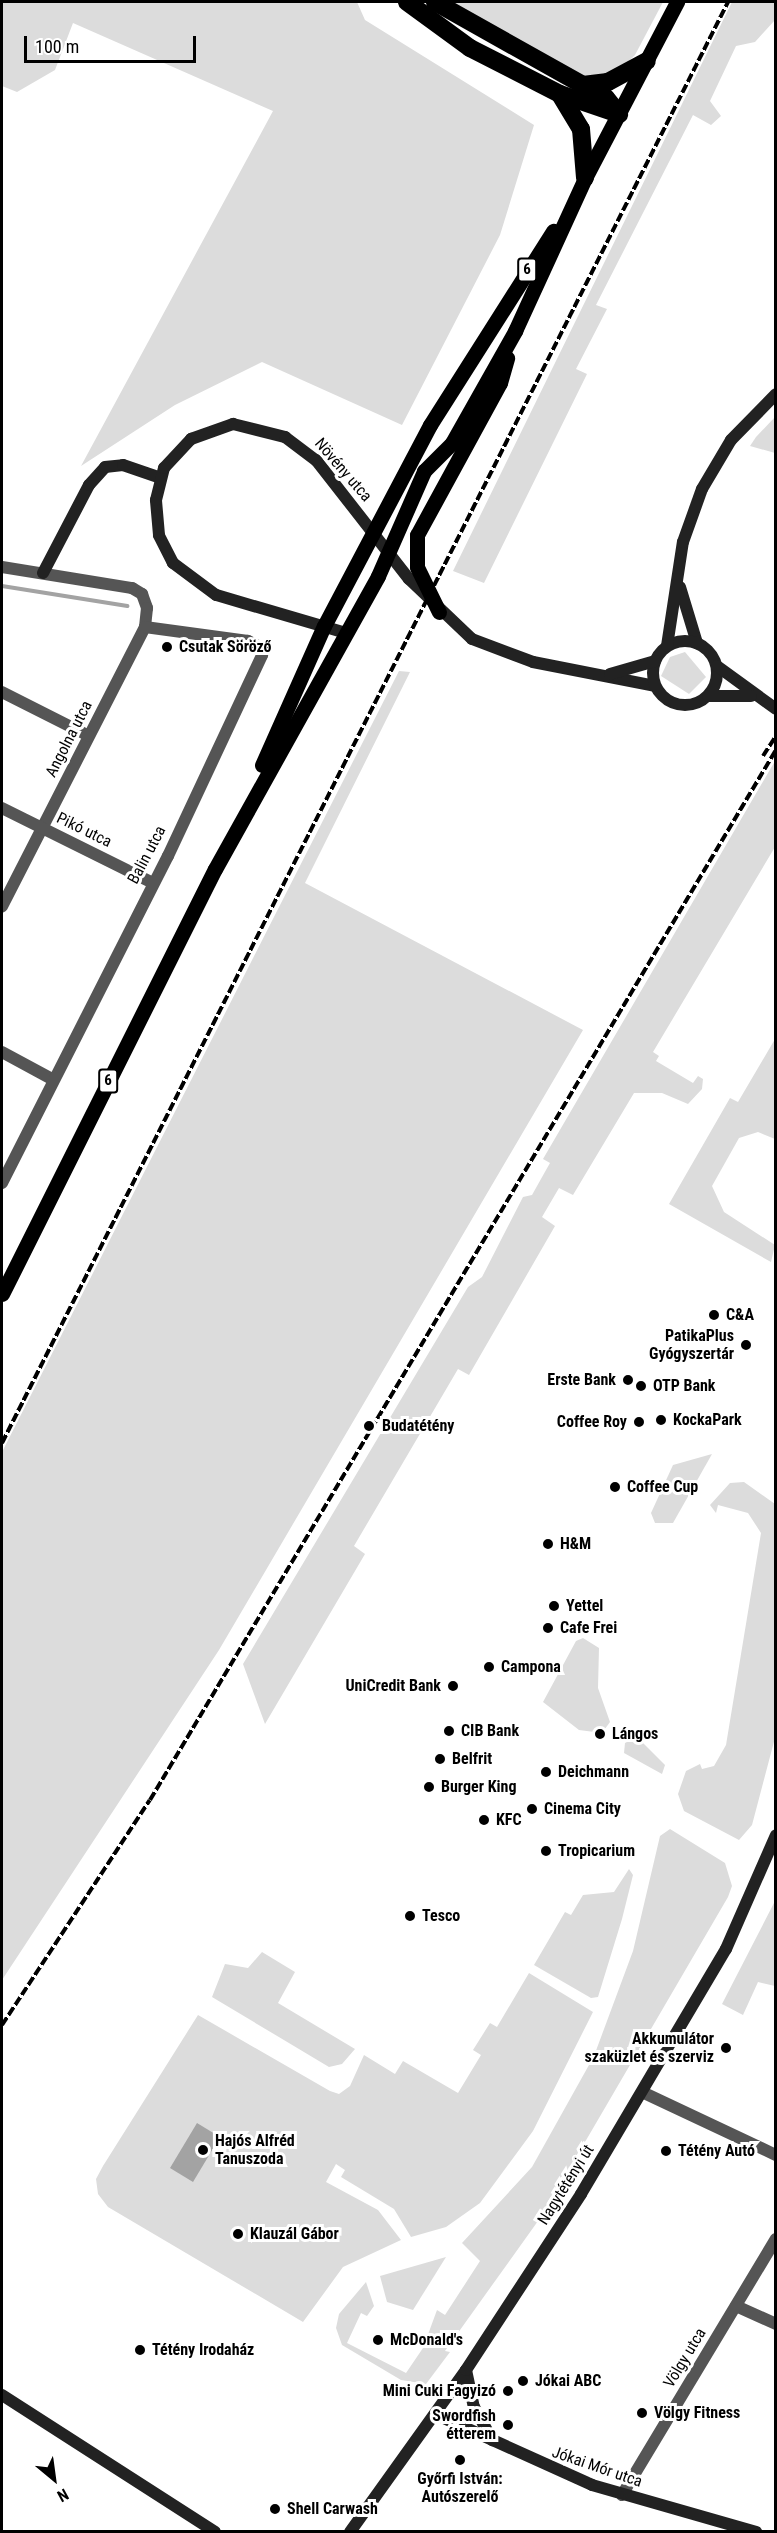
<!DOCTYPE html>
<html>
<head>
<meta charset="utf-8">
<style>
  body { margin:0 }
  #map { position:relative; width:777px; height:2533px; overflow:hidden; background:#fff; font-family:"Roboto Condensed",sans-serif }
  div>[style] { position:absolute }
  .green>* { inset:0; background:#dcdcdc }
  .water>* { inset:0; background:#a3a3a3 }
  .stream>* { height:4px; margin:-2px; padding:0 2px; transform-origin:2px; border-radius:2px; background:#a3a3a3 }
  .street>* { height:12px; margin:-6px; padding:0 6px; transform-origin:6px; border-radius:6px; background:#555 }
  .secondary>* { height:12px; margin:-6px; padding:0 6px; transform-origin:6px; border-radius:6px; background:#222 }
  .secondary>.ring { margin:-6px; padding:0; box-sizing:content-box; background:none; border:12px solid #222; border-radius:50% }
  .primary>* { height:15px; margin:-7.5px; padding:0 7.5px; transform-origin:7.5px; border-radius:7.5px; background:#000 }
  .highway>* { height:18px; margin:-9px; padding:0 9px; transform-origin:9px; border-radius:9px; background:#000 }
  .rail>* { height:4px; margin-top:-2px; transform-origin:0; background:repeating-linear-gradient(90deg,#000 0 9px,transparent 0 12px) }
  .dots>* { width:16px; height:16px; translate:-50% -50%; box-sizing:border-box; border:3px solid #fff; border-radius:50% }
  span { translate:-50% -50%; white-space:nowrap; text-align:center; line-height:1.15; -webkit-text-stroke:6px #fff; paint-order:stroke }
  .shield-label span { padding:2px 4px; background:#fff; border:2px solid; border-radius:4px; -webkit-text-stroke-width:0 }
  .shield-label { font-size:15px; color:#000; font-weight:700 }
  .street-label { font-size:16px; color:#000 }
  .poi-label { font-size:16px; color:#000; font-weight:700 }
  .left { translate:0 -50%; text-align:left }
  .right { translate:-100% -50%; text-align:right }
  .frame { position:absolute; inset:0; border:3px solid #000; pointer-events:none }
  .north { position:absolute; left:24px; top:2449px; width:60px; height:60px; -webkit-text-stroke:4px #fff; paint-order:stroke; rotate:151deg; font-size:16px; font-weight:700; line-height:24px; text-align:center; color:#000 }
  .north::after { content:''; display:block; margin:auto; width:21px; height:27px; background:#000; clip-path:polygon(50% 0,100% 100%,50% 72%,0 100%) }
  .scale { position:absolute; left:24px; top:36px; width:172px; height:27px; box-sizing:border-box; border:3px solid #000; border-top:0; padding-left:8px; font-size:18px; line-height:21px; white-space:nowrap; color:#000; -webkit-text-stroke:4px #fff; paint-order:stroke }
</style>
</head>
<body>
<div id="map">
  <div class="green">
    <div style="clip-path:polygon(2px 2px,357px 2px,365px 20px,534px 125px,500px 235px,402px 425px,262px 362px,175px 405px,81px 466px,273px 111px,73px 23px,55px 70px,17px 92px,2px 86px)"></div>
    <div style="clip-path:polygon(449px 2px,663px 2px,635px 55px,619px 71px,598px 78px,581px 75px)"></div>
    <div style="clip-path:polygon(732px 2px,775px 2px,775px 20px,755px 42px,736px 46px,710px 101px,721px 116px,711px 125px,693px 115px,596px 305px,607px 309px,576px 369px,587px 374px,484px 583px,453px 571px)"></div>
    <div style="clip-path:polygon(775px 417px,775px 453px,750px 446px,756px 437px)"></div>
    <div style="clip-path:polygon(685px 652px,706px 677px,689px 694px,661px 676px,670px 657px)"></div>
    <div style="clip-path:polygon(399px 671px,410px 672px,305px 883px,583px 1030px,219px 1650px,2px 1980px,2px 1452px)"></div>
    <div style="clip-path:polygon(775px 761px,775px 847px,653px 1052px,659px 1056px,656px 1061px,693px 1083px,698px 1076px,703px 1079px,702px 1089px,688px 1104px,662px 1093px,634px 1093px,573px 1195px,559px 1188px,542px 1217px,555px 1226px,469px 1375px,458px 1369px,354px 1546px,365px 1554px,265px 1724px,243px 1664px,468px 1287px,482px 1277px,523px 1197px,532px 1195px,546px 1170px,550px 1163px,543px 1159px)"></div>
    <div style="clip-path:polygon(775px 1039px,775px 1139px,758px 1132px,739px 1138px,712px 1186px,724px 1212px,775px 1245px,771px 1262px,669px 1204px,730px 1098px,738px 1102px)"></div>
    <div style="clip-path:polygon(712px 1454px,673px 1523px,655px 1523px,651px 1513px,673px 1465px)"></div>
    <div style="clip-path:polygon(744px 1482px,775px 1504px,776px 1734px,752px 1825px,739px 1840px,684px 1811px,678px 1794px,686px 1771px,700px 1764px,702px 1769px,714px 1766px,726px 1745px,761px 1533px,748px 1513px,718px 1505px,716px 1513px,710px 1505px,730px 1483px)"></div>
    <div style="clip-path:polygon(583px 1638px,599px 1648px,598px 1688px,610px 1722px,602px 1733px,579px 1730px,543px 1702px,576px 1641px)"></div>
    <div style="clip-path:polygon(637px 1737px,665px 1765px,662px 1774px,624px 1753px,625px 1743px)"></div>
    <div style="clip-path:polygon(670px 1829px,725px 1863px,732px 1886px,728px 1897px,543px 2214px,445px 2351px,450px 2352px,426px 2384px,401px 2380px,342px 2345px,336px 2328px,339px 2314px,366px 2282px,374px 2306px,367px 2316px,361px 2313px,347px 2343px,406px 2373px,423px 2348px,437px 2310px,445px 2315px,480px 2261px,462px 2243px,532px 2167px,594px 2056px,633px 1951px,660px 1836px)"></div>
    <div style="clip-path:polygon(629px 1869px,633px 1875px,622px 1919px,598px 1997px,591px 1998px,534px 1965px,565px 1912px,571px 1915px,583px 1895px,614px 1892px)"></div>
    <div style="clip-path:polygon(775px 1901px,775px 1986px,758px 1982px,743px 2015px,722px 2004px)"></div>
    <div style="clip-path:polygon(262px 1952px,295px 1972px,278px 2003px,355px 2049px,342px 2064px,329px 2067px,212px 1997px,225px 1964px,248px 1968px)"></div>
    <div style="clip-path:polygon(529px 1973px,593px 2012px,533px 2131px,480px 2203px,446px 2227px,411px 2237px,394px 2209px,341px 2177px,345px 2170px,336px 2164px,326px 2182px,378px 2210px,401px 2240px,343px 2267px,303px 2322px,108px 2207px,98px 2194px,96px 2179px,103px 2166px,198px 2015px,330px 2091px,339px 2094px,350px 2086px,364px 2055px,395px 2074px,403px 2061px,458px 2093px,481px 2055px,473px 2050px,490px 2023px,497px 2027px)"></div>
    <div style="clip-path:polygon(446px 2257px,413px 2310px,387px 2302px,380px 2276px)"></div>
  </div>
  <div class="water">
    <div style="clip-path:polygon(197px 2123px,220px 2137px,193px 2182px,170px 2168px)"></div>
  </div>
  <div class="stream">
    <div style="left:2px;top:586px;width:127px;rotate:9.1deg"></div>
  </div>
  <div class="street">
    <div style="left:2px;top:567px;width:132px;rotate:9.2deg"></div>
    <div style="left:132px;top:588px;width:12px;rotate:31deg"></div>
    <div style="left:142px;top:594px;width:15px;rotate:70deg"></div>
    <div style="left:147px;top:608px;width:19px;rotate:96deg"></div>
    <div style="left:145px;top:627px;width:314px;rotate:117.1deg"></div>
    <div style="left:2px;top:692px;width:97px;rotate:26.8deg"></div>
    <div style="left:2px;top:808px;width:166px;rotate:26.4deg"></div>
    <div style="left:2px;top:1052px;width:57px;rotate:28.4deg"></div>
    <div style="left:2px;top:1183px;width:367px;rotate:-63.1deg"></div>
    <div style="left:168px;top:856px;width:222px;rotate:-64.9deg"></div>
    <div style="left:262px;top:655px;width:7px;rotate:-90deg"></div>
    <div style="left:262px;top:648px;width:16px;rotate:-153deg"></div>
    <div style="left:248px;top:641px;width:104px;rotate:-172.3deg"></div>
    <div style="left:642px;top:2092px;width:148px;rotate:25.2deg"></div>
    <div style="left:736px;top:2306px;width:44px;rotate:24.2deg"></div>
    <div style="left:622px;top:2495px;width:299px;rotate:-59deg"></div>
  </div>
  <div class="secondary">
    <div style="left:43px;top:573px;width:99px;rotate:-62.4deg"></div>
    <div style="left:89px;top:485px;width:24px;rotate:-48deg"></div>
    <div style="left:105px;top:467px;width:18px;rotate:-6deg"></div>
    <div style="left:123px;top:465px;width:40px;rotate:18.9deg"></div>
    <div style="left:680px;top:587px;width:59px;rotate:73.1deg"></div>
    <div style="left:346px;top:633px;width:135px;rotate:-163.7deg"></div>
    <div style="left:216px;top:595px;width:54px;rotate:-143.3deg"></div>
    <div style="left:173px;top:563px;width:31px;rotate:-117deg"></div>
    <div style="left:159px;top:535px;width:35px;rotate:-95deg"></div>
    <div style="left:156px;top:500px;width:33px;rotate:-76deg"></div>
    <div style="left:164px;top:468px;width:40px;rotate:-47deg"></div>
    <div style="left:191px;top:439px;width:45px;rotate:-19.7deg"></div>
    <div style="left:233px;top:424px;width:54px;rotate:14deg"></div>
    <div style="left:285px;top:437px;width:39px;rotate:37deg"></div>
    <div style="left:316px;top:460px;width:151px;rotate:52deg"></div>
    <div style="left:409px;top:579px;width:87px;rotate:43.6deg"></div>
    <div style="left:472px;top:639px;width:65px;rotate:20.7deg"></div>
    <div style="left:533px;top:662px;width:124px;rotate:11.1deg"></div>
    <div class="ring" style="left:653px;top:641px;width:52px;height:52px"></div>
    <div style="left:667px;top:646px;width:105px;rotate:-81.3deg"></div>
    <div style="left:683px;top:542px;width:56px;rotate:-70.3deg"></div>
    <div style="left:702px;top:489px;width:57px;rotate:-59.4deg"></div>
    <div style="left:731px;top:440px;width:64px;rotate:-45.6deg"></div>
    <div style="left:717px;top:666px;width:73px;rotate:36.1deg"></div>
    <div style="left:610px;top:674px;width:47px;rotate:-16.1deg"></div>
    <div style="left:708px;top:696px;width:43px"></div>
    <div style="left:466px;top:2370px;width:38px;rotate:78deg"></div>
    <div style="left:474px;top:2407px;width:38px;rotate:61deg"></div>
    <div style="left:2px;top:2395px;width:253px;rotate:32.7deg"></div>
    <div style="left:435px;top:2414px;width:172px;rotate:24.3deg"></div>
    <div style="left:592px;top:2485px;width:171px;rotate:16deg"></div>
    <div style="left:350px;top:2532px;width:199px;rotate:-54.4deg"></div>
    <div style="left:466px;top:2370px;width:210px;rotate:-56.8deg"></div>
    <div style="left:581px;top:2194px;width:285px;rotate:-59.4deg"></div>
    <div style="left:726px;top:1949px;width:124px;rotate:-66.3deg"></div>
  </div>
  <div class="primary">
    <div style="left:439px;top:612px;width:50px;rotate:-116.1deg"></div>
    <div style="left:417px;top:567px;width:32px;rotate:-90deg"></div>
    <div style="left:417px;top:535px;width:173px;rotate:-61.4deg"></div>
    <div style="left:500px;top:383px;width:26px;rotate:-74deg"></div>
    <div style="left:262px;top:765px;width:152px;rotate:-66deg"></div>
    <div style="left:324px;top:626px;width:227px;rotate:-62.2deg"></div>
    <div style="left:430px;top:425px;width:230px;rotate:-57.6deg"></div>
    <div style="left:2px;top:1294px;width:475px;rotate:-63.4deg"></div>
    <div style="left:215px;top:869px;width:335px;rotate:-60.9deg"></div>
    <div style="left:378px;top:576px;width:115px;rotate:-66.3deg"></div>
    <div style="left:424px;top:471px;width:40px;rotate:-45deg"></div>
    <div style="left:452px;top:443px;width:129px;rotate:-60.6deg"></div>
    <div style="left:515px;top:331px;width:168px;rotate:-65.4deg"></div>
    <div style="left:585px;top:178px;width:199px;rotate:-62.4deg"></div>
  </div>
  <div class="highway">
    <div style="left:407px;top:2px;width:78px;rotate:36.1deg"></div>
    <div style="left:470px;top:48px;width:101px;rotate:27.1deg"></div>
    <div style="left:560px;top:94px;width:62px;rotate:18.7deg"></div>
    <div style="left:435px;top:2px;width:196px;rotate:29.3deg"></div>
    <div style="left:606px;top:98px;width:21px;rotate:51deg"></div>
    <div style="left:583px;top:85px;width:25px;rotate:-7deg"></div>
    <div style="left:608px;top:82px;width:44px;rotate:-28.3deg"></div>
    <div style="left:561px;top:96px;width:39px;rotate:59deg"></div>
    <div style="left:581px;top:129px;width:49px;rotate:85.3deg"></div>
  </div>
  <div class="rail">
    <div style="left:763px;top:756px;width:24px;rotate:-57deg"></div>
    <div style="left:2px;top:1443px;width:1614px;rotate:-63.26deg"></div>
    <div style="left:2px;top:2025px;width:269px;rotate:-56.7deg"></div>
    <div style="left:150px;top:1800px;width:1222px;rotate:-59.2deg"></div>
  </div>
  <div class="dots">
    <div style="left:167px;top:647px;background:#000"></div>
    <div style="left:714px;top:1315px;background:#000"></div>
    <div style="left:746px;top:1345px;background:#000"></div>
    <div style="left:628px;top:1380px;background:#000"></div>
    <div style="left:641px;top:1386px;background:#000"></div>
    <div style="left:661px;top:1420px;background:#000"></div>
    <div style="left:639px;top:1422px;background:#000"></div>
    <div style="left:369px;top:1426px;background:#000"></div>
    <div style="left:615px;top:1487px;background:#000"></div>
    <div style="left:548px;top:1544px;background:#000"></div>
    <div style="left:554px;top:1606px;background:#000"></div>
    <div style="left:548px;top:1628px;background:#000"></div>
    <div style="left:489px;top:1667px;background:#000"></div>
    <div style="left:453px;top:1686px;background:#000"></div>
    <div style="left:449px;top:1731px;background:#000"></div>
    <div style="left:600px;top:1734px;background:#000"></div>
    <div style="left:440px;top:1759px;background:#000"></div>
    <div style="left:546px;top:1772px;background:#000"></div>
    <div style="left:429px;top:1787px;background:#000"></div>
    <div style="left:532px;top:1809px;background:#000"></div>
    <div style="left:484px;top:1820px;background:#000"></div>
    <div style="left:546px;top:1851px;background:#000"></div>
    <div style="left:410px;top:1916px;background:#000"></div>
    <div style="left:726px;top:2048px;background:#000"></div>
    <div style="left:203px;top:2150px;background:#000"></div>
    <div style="left:666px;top:2151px;background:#000"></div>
    <div style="left:238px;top:2234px;background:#000"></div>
    <div style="left:378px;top:2340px;background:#000"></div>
    <div style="left:140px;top:2350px;background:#000"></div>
    <div style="left:523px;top:2381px;background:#000"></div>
    <div style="left:508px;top:2391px;background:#000"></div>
    <div style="left:642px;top:2413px;background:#000"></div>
    <div style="left:508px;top:2425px;background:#000"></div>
    <div style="left:460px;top:2460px;background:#000"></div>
    <div style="left:275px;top:2509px;background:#000"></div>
  </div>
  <div class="shield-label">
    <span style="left:527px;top:270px">6</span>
    <span style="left:108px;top:1081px">6</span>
  </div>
  <div class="street-label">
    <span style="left:343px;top:470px;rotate:49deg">Növény utca</span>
    <span style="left:69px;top:739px;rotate:-63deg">Angolna utca</span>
    <span style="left:84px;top:830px;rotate:26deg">Pikó utca</span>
    <span style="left:147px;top:855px;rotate:-62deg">Balin utca</span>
    <span style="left:566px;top:2185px;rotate:-58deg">Nagytétényi út</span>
    <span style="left:685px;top:2358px;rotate:-59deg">Völgy utca</span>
    <span style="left:597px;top:2467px;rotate:19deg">Jókai Mór utca</span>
  </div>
  <div class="poi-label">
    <span class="left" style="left:179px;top:647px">Csutak Söröző</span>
    <span class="left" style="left:726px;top:1315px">C&amp;A</span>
    <span class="right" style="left:734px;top:1345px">PatikaPlus<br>Gyógyszertár</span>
    <span class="right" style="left:616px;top:1380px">Erste Bank</span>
    <span class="left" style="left:653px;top:1386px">OTP Bank</span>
    <span class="left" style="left:673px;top:1420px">KockaPark</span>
    <span class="right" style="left:627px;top:1422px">Coffee Roy</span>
    <span class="left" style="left:382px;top:1426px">Budatétény</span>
    <span class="left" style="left:627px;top:1487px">Coffee Cup</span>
    <span class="left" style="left:560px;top:1544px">H&amp;M</span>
    <span class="left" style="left:566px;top:1606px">Yettel</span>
    <span class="left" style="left:560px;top:1628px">Cafe Frei</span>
    <span class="left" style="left:501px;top:1667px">Campona</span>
    <span class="right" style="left:441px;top:1686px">UniCredit Bank</span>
    <span class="left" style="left:461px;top:1731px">CIB Bank</span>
    <span class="left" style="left:612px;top:1734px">Lángos</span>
    <span class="left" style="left:452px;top:1759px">Belfrit</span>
    <span class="left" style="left:558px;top:1772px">Deichmann</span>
    <span class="left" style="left:441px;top:1787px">Burger King</span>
    <span class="left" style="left:544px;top:1809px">Cinema City</span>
    <span class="left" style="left:496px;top:1820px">KFC</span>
    <span class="left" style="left:558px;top:1851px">Tropicarium</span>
    <span class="left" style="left:422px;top:1916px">Tesco</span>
    <span class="right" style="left:714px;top:2048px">Akkumulátor<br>szaküzlet és szerviz</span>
    <span class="left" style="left:215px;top:2150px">Hajós Alfréd<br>Tanuszoda</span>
    <span class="left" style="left:678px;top:2151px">Tétény Autó</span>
    <span class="left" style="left:250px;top:2234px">Klauzál Gábor</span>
    <span class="left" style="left:390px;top:2340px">McDonald's</span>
    <span class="left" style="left:152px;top:2350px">Tétény Irodaház</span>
    <span class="left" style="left:535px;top:2381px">Jókai ABC</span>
    <span class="right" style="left:496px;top:2391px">Mini Cuki Fagyizó</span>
    <span class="left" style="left:654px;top:2413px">Völgy Fitness</span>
    <span class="right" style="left:496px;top:2425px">Swordfish<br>étterem</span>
    <span style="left:460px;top:2488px">Győrfi István:<br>Autószerelő</span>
    <span class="left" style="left:287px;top:2509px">Shell Carwash</span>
  </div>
  <div class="frame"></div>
  <div class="north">N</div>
  <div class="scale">100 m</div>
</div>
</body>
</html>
